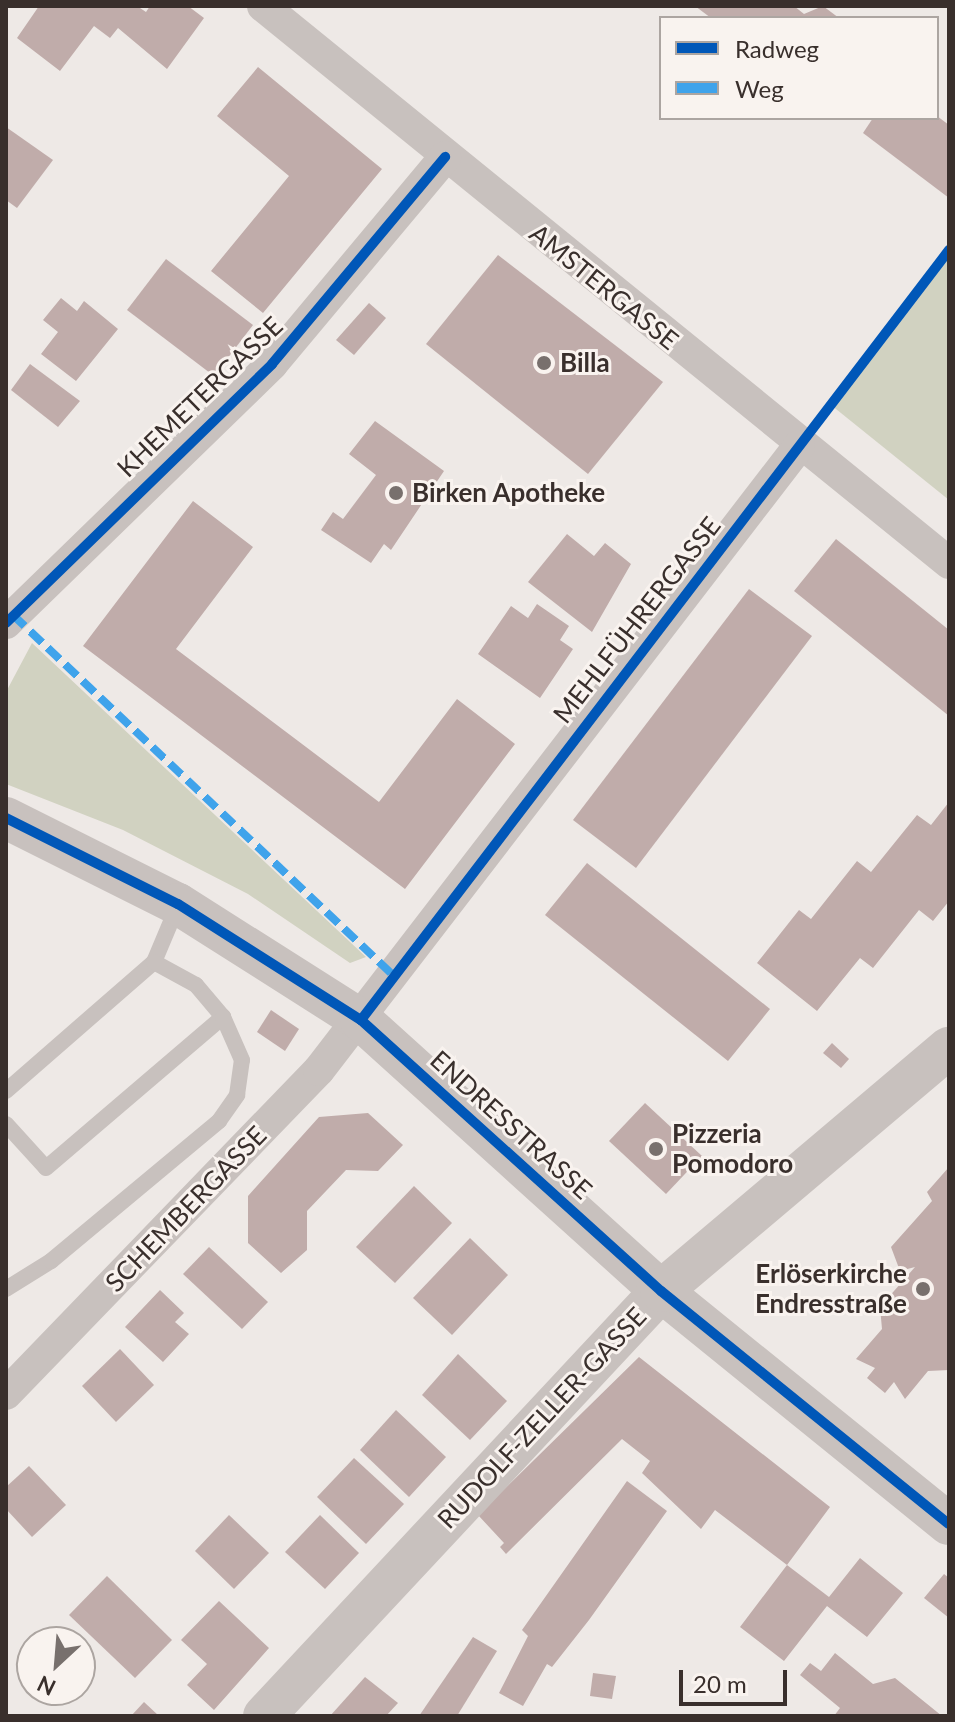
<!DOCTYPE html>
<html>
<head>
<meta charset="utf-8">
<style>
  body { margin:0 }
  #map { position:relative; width:955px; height:1722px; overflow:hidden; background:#eee9e6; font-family:Lato,sans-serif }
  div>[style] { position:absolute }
  .green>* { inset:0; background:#d1d2c1 }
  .building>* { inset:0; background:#c0acaa }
  .service>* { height:16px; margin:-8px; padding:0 8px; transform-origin:8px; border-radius:8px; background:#c8c1be }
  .minor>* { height:32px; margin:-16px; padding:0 16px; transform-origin:16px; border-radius:16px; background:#c8c1be }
  .tertiary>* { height:42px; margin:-21px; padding:0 21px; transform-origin:21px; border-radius:21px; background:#c8c1be }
  .quiet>* { height:8px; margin-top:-4px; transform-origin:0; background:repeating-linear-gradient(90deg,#3fa3eb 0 16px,transparent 0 24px) }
  .cycleway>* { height:10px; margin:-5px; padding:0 5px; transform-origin:5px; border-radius:5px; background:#0057b8 }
  .dots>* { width:22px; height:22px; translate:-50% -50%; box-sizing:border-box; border:4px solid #f9f3ef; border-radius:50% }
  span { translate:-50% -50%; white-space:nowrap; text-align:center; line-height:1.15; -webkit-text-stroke:6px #f9f3ef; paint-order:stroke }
  .street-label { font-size:26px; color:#392f2c }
  .poi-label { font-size:26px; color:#392f2c; font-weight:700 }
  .left { translate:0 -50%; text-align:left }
  .right { translate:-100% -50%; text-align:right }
  .frame { position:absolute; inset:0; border:8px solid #392f2c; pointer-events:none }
  .legend { position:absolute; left:659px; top:16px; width:280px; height:104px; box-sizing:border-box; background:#f9f3ef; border:2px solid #aca5a1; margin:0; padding:10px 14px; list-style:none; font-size:24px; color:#392f2c }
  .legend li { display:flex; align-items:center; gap:16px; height:40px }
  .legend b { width:40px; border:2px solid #aca5a1 }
  .north { position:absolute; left:16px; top:1626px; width:80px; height:80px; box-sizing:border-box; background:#f9f3ef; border:2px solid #aca5a1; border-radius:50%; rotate:206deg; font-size:22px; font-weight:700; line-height:32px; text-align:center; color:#392f2c }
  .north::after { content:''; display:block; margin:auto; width:28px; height:36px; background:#78706d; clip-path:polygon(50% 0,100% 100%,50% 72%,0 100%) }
  .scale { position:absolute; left:679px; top:1670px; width:108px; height:36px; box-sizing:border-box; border:4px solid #392f2c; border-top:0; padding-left:10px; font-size:24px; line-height:28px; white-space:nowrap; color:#392f2c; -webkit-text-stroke:6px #f9f3ef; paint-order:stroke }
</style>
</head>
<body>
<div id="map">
  <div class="green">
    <div style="clip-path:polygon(949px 250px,949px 500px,831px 405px)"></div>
    <div style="clip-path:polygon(32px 643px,366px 957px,350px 963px,248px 894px,123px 830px,6px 784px,6px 692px)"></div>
  </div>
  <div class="building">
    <div style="clip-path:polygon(39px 6px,137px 6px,146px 12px,150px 6px,188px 6px,204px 18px,167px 69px,118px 28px,110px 38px,94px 26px,60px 71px,17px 38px)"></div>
    <div style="clip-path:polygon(695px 6px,794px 6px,804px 14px,823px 6px,839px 18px,711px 18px)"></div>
    <div style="clip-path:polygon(258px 67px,382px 169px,263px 313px,211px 271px,289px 176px,217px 116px)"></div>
    <div style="clip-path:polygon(937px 116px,949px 125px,949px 198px,863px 133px,873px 118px)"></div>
    <div style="clip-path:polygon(6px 127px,53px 160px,17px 208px,6px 200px)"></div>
    <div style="clip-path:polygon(498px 255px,663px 382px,588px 474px,426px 344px)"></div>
    <div style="clip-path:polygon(166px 259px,253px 325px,214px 376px,127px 310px)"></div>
    <div style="clip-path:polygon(61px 298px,77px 311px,84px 301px,118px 329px,76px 381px,41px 354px,58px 332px,43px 320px)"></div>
    <div style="clip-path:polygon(369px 303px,386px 318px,354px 355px,336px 340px)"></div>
    <div style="clip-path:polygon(30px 364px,80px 401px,58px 427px,11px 390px)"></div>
    <div style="clip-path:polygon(375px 421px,444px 471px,391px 550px,384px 544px,371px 563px,321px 530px,333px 512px,343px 519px,376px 475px,349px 454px)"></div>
    <div style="clip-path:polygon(193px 501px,253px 547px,176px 649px,379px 802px,457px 699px,515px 744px,405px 889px,83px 646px)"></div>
    <div style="clip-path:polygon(567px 534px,594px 556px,605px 543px,631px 564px,592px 632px,528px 582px)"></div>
    <div style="clip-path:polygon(836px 539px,949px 630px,949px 716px,794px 591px)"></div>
    <div style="clip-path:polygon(749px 589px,812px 636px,636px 868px,573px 820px)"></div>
    <div style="clip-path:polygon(537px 604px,569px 626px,560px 640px,573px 649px,540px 698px,478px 654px,511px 606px,528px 618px)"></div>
    <div style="clip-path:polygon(949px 802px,949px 901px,933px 921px,919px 910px,873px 968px,860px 958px,817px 1011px,757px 963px,799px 910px,811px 919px,857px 861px,871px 872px,917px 815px,931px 825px)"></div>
    <div style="clip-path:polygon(587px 863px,770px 1009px,728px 1061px,545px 915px)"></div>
    <div style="clip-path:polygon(271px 1010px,299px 1029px,285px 1051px,257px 1032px)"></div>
    <div style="clip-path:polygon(832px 1043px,849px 1059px,841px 1068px,823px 1053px)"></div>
    <div style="clip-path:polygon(645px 1103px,702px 1156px,666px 1194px,609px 1141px)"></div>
    <div style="clip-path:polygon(368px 1113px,403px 1145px,378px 1171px,346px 1170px,307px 1211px,307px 1250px,281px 1273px,248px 1243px,248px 1196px,319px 1117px)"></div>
    <div style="clip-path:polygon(949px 1167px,949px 1370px,928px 1371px,905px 1399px,894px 1382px,885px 1393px,867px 1378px,875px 1368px,856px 1359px,882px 1329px,880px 1307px,915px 1267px,900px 1271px,891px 1247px,932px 1201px,927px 1192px)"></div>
    <div style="clip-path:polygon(414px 1186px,452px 1223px,395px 1283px,356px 1247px)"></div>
    <div style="clip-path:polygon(470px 1238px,508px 1275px,452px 1335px,413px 1298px)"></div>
    <div style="clip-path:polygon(209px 1247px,268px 1302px,242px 1329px,183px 1274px)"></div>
    <div style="clip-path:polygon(160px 1290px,184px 1313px,175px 1322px,189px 1334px,163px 1362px,125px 1327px)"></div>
    <div style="clip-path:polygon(120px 1349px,154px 1385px,116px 1422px,82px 1386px)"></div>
    <div style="clip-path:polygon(458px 1354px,507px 1401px,470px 1440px,422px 1395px)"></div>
    <div style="clip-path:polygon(639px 1357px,830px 1507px,787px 1565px,715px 1510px,701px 1529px,642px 1473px,650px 1461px,622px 1439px,506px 1554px,500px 1547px,504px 1543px,478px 1515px)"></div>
    <div style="clip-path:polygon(396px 1410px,446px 1457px,409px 1497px,360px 1450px)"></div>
    <div style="clip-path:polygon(354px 1458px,404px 1504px,366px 1544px,317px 1497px)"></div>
    <div style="clip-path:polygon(29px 1466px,66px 1505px,32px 1537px,6px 1509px,6px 1487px)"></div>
    <div style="clip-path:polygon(627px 1481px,667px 1511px,589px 1620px,552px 1667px,547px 1664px,523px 1706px,499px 1693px,528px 1636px,522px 1630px)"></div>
    <div style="clip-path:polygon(229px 1515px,269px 1553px,234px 1589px,195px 1551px)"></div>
    <div style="clip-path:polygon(320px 1515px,359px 1553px,325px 1589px,285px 1552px)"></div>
    <div style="clip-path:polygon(860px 1558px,903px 1593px,867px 1637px,827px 1606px,784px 1661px,740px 1627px,787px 1565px,829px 1597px)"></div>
    <div style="clip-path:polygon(944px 1574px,949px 1578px,949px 1618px,924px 1598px)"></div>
    <div style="clip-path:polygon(107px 1576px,172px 1640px,135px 1678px,69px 1615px)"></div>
    <div style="clip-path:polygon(219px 1601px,269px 1648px,214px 1710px,187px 1685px,207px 1664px,181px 1640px)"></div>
    <div style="clip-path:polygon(473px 1637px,497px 1651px,457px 1716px,419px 1716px)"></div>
    <div style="clip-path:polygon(835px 1653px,873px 1684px,895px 1678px,942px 1716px,834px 1716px,840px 1708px,800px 1675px,810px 1663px,821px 1671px)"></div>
    <div style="clip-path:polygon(593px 1673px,616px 1676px,612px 1699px,590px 1696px)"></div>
    <div style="clip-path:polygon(365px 1677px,398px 1703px,386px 1716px,330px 1716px)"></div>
    <div style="clip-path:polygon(144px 1702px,159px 1716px,131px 1716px)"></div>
  </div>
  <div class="service">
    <div style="left:6px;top:1091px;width:196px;rotate:-41.1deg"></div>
    <div style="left:154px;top:962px;width:62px;rotate:-67.2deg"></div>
    <div style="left:6px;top:1124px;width:59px;rotate:47.7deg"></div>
    <div style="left:46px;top:1168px;width:233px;rotate:-40.5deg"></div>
    <div style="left:223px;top:1017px;width:42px;rotate:-130.2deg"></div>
    <div style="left:196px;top:985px;width:48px;rotate:-151.3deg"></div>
    <div style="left:6px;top:1289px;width:53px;rotate:-31.9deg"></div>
    <div style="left:51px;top:1261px;width:219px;rotate:-39.8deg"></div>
    <div style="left:219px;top:1121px;width:32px;rotate:-55deg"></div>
    <div style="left:237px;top:1095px;width:35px;rotate:-82deg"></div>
    <div style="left:242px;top:1060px;width:47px;rotate:-113.8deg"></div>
  </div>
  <div class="minor">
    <div style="left:263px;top:6px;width:884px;rotate:39.07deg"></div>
    <div style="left:6px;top:623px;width:371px;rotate:-44.2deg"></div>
    <div style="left:272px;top:364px;width:270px;rotate:-50.1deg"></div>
    <div style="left:6px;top:1394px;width:450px;rotate:-46deg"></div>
    <div style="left:319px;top:1070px;width:787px;rotate:-52.43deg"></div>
  </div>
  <div class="tertiary">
    <div style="left:6px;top:818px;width:192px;rotate:26.6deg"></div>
    <div style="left:178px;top:904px;width:217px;rotate:32.4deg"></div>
    <div style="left:361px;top:1020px;width:404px;rotate:42.1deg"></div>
    <div style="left:661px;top:1291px;width:370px;rotate:39deg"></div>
    <div style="left:264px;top:1716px;width:582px;rotate:-46.95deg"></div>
    <div style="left:661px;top:1291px;width:377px;rotate:-40.2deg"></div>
  </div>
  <div class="quiet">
    <div style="left:13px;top:615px;width:525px;rotate:43.46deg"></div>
  </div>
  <div class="cycleway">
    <div style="left:6px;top:623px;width:371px;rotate:-44.2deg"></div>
    <div style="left:272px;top:364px;width:270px;rotate:-50.1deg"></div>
    <div style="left:6px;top:818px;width:192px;rotate:26.6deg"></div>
    <div style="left:178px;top:904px;width:217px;rotate:32.4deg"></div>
    <div style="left:361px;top:1020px;width:404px;rotate:42.1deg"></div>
    <div style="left:661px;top:1291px;width:370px;rotate:39deg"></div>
    <div style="left:361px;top:1020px;width:969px;rotate:-52.63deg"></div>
  </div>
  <div class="dots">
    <div style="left:544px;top:363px;background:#78706d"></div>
    <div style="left:396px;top:493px;background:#78706d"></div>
    <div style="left:656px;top:1149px;background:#78706d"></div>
    <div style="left:923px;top:1289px;background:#78706d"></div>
  </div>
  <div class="street-label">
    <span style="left:604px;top:287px;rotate:39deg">AMSTERGASSE</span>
    <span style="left:200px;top:397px;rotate:-44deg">KHEMETERGASSE</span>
    <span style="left:637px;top:620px;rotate:-52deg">MEHLFÜHRERGASSE</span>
    <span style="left:511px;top:1125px;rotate:42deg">ENDRESSTRASSE</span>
    <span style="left:186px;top:1209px;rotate:-46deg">SCHEMBERGASSE</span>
    <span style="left:542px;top:1418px;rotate:-47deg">RUDOLF-ZELLER-GASSE</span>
  </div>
  <div class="poi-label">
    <span class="left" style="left:560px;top:363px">Billa</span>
    <span class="left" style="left:412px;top:493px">Birken Apotheke</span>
    <span class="left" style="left:672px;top:1149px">Pizzeria<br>Pomodoro</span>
    <span class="right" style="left:907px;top:1289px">Erlöserkirche<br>Endresstraße</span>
  </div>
  <div class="frame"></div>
  <ul class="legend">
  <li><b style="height:10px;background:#0057b8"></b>Radweg</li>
  <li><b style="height:10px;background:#3fa3eb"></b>Weg</li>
  </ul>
  <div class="north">N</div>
  <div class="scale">20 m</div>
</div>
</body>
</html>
